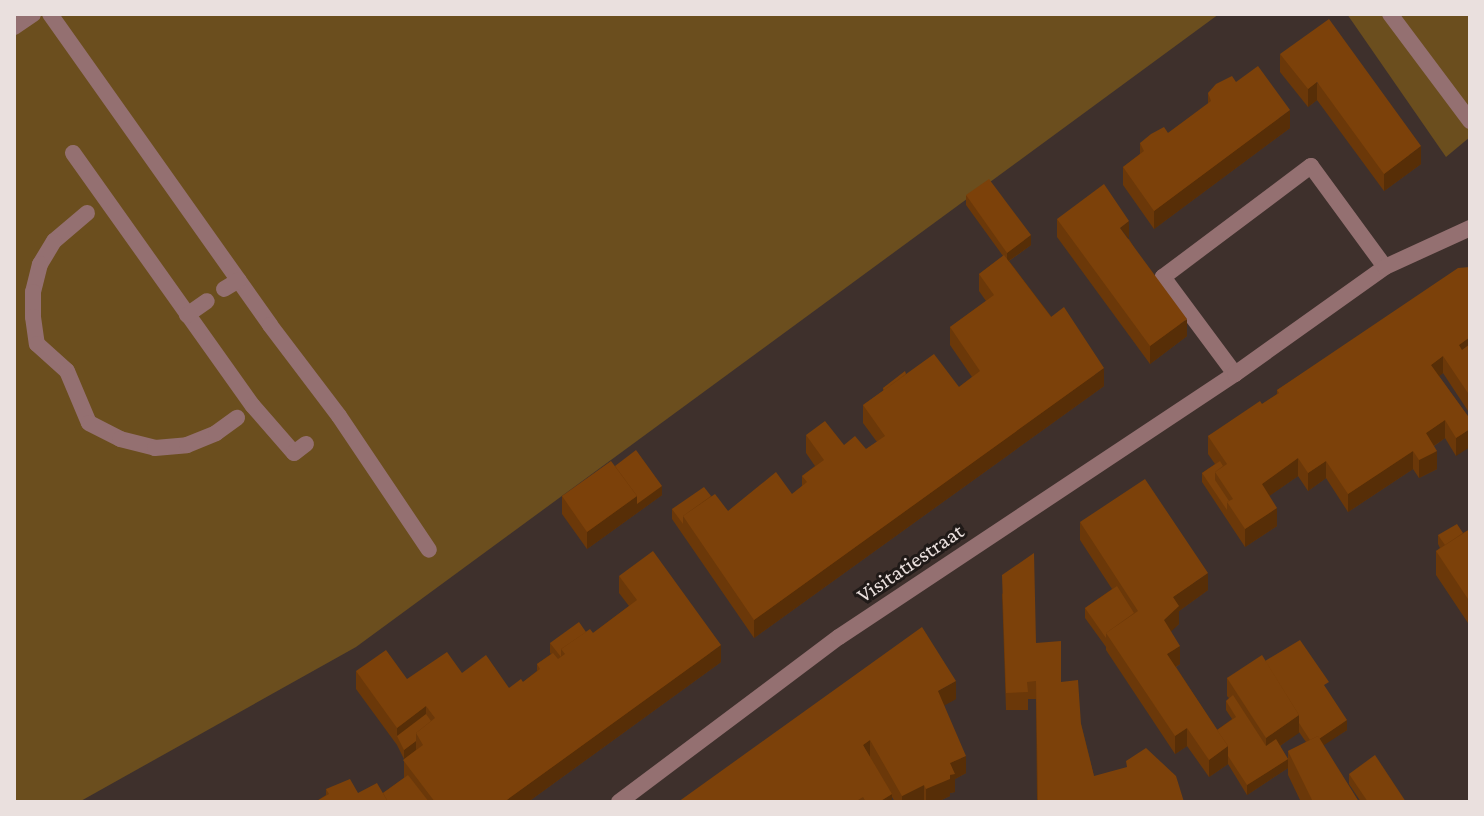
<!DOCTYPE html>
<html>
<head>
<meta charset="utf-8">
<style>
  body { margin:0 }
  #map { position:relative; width:1484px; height:816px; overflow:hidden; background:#3e302c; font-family:"Crimson Pro",serif }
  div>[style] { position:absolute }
  .green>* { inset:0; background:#6b4e1e }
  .street>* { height:16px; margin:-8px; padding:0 8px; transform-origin:8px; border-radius:8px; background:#947071 }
  .wall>* { inset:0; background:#6b3809 }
  .shaded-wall>* { inset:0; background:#572e07 }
  .building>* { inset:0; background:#7c410a }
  span { translate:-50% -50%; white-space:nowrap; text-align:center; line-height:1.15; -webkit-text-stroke:6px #201a18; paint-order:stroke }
  .street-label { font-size:22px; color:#eae0de }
  .frame { position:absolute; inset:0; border:16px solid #eae0de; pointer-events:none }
</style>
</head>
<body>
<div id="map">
  <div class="green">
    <div style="clip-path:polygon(14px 14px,1219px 14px,356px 647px,79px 802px,14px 802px)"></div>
    <div style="clip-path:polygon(1347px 14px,1470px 14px,1470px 137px,1446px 157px)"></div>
  </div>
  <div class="street">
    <div style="left:50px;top:14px;width:381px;rotate:54.7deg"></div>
    <div style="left:270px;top:325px;width:114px;rotate:52.8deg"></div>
    <div style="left:339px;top:416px;width:161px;rotate:56.1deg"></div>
    <div style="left:1390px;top:14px;width:134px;rotate:53.2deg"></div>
    <div style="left:14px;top:27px;width:23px;rotate:-34deg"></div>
    <div style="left:73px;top:153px;width:310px;rotate:54.6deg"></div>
    <div style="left:253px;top:406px;width:62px;rotate:48.9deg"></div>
    <div style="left:294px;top:453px;width:15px;rotate:-37deg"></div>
    <div style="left:87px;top:213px;width:43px;rotate:139.7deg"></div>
    <div style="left:54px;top:241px;width:27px;rotate:121deg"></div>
    <div style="left:40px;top:264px;width:29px;rotate:104deg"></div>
    <div style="left:33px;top:292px;width:25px;rotate:90deg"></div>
    <div style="left:33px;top:317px;width:27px;rotate:82deg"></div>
    <div style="left:37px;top:344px;width:40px;rotate:42deg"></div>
    <div style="left:67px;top:371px;width:56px;rotate:67.1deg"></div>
    <div style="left:89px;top:423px;width:35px;rotate:27deg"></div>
    <div style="left:120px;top:439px;width:36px;rotate:14deg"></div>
    <div style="left:155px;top:448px;width:32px;rotate:-5deg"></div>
    <div style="left:187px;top:445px;width:31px;rotate:-22deg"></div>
    <div style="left:216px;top:433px;width:26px;rotate:-36deg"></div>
    <div style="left:224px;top:289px;width:17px;rotate:-31deg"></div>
    <div style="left:187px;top:315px;width:24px;rotate:-35deg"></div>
    <div style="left:1235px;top:374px;width:121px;rotate:-126.6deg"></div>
    <div style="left:1163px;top:277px;width:185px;rotate:-36.9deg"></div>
    <div style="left:1311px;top:166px;width:125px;rotate:53.8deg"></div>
    <div style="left:619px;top:802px;width:275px;rotate:-36.9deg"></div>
    <div style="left:839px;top:637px;width:475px;rotate:-33.6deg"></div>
    <div style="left:1235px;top:374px;width:184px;rotate:-35.5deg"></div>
    <div style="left:1385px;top:267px;width:94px;rotate:-24.6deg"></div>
  </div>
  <div class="wall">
    <div style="clip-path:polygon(1280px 54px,1421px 164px,1384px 191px,1317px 100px,1308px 107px,1280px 72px)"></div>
    <div style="clip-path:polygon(1236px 82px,1290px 128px,1154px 229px,1123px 185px,1123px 167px,1140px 154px,1140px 143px,1168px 133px,1208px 104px,1208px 93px)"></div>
    <div style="clip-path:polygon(966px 195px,1031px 245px,1009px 261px,1104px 386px,754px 638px,672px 519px,672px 509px,711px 496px,728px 511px,792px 494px,802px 486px,802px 476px,815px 466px,806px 453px,806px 435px,844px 445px,866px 449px,877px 442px,863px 423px,863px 405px,883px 391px,883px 388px,906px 374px,959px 387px,972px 377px,950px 345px,950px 327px,986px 301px,979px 291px,979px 274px,1003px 256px,966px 205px)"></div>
    <div style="clip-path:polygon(1057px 219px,1129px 239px,1187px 336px,1150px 364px,1057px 237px)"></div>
    <div style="clip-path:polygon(1470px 267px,1470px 414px,1443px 373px,1439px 376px,1470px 419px,1456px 456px,1445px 438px,1434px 446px,1437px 469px,1419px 478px,1413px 469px,1348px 512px,1326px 478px,1308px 491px,1298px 476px,1269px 496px,1277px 526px,1245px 547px,1202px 482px,1202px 473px,1215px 464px,1208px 454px,1208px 436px,1262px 404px,1277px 394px,1277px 390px)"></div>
    <div style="clip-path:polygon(615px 466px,662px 495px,587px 549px,562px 514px,562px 496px)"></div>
    <div style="clip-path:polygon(evenodd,1080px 522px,1208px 590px,1179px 611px,1179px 624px,1171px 631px,1180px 664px,1176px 667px,1217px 730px,1232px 719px,1226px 710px,1226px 701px,1229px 698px,1227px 696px,1227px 678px,1265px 661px,1328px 692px,1347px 730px,1323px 745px,1359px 802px,1301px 802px,1288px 775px,1288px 768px,1247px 795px,1228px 764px,1209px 777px,1187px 746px,1175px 754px,1106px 650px,1106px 647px,1085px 618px,1085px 608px,1112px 589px,1080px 540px,1080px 522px,1299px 732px,1306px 742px,1288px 751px,1288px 759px,1280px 746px,1299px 732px)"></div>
    <div style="clip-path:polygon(1470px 529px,1470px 626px,1436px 575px,1436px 551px,1440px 548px,1438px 544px,1438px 535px,1463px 533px)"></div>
    <div style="clip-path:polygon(619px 576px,721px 662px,528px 802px,315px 802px,326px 795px,326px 789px,358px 793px,383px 793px,404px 778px,404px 759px,397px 745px,356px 689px,356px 671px,407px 679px,462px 673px,509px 688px,523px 682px,537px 671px,537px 664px,551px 654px,550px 653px,550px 643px,586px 632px,593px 633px,629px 606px,619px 593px)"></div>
    <div style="clip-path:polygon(1002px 593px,1061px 682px,1081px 724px,1094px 776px,1176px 776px,1037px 800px,1036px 699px,1028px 699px,1028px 710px,1006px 710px)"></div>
    <div style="clip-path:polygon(956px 699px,944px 705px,966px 773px,955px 779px,955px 792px,950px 793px,950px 796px,937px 802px,895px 802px,892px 797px,892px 802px,678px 802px)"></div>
    <div style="clip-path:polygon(1349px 774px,1406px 802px,1361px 802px,1349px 784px)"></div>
  </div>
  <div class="shaded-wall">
    <div style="clip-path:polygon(1317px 82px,1317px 100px,1308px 107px,1308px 89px)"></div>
    <div style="clip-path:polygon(1290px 110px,1290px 128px,1154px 229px,1154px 211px)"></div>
    <div style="clip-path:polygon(1421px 146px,1421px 164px,1384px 191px,1384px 174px)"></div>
    <div style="clip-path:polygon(1129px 221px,1129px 239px,1120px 228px)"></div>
    <div style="clip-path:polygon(1031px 235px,1031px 245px,1007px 262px,1007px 253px)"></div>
    <div style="clip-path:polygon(1187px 319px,1187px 336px,1150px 364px,1150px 346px)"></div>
    <div style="clip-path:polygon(1470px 337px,1470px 354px,1459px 363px,1459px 345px)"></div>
    <div style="clip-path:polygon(1443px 356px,1443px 373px,1431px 383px,1431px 365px)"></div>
    <div style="clip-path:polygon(1104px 368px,1104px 386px,754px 638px,754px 620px)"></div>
    <div style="clip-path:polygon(1445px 420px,1445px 438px,1426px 451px,1426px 433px)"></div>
    <div style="clip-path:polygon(1470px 429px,1470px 447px,1456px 456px,1456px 438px)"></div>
    <div style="clip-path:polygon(1413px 451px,1413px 469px,1348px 512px,1348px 494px)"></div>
    <div style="clip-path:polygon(1437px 451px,1437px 469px,1419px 478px,1419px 460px)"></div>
    <div style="clip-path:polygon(1298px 458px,1298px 476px,1262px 501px,1262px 484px)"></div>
    <div style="clip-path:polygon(1326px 461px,1326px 478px,1308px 491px,1308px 473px)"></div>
    <div style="clip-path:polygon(662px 486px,662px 495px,587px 549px,587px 532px,637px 496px)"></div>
    <div style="clip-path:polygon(1277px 508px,1277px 526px,1245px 547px,1245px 529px)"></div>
    <div style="clip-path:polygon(1208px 573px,1208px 590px,1179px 611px,1179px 624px,1164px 638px,1164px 620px,1173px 597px)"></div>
    <div style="clip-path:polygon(721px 645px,721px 662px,528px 802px,504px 802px)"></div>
    <div style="clip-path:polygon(1180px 646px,1180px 664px,1167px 672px,1167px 654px)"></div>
    <div style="clip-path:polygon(956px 681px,956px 699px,938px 709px,938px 691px)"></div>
    <div style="clip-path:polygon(426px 706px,426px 724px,397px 736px,397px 745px,397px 728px)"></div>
    <div style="clip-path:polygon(1299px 715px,1299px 733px,1266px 755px,1266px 738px)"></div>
    <div style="clip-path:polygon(1347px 720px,1347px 730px,1312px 753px,1312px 743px)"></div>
    <div style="clip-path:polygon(1187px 728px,1187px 746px,1175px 754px,1175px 736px)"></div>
    <div style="clip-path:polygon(870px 740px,870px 758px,863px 745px)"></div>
    <div style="clip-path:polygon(416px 741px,416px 750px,404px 759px,404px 750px)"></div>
    <div style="clip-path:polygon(1228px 746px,1228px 764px,1209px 777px,1209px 760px)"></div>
    <div style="clip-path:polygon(966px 756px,966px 773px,955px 779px,955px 792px,950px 793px,950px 796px,937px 802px,926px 802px,926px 789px,950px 763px)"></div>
    <div style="clip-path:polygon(1288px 759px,1288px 768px,1247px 795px,1247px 785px)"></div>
    <div style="clip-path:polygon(924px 785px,924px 802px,902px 802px,902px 796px)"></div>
    <div style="clip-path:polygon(892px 794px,892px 802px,879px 802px)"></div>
  </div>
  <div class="building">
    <div style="clip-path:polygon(1329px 19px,1421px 146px,1384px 174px,1317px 82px,1308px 89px,1280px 54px)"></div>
    <div style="clip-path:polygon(1258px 66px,1290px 110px,1154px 211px,1123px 167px,1144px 151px,1140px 143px,1151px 134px,1164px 127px,1168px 133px,1211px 101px,1208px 93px,1216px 84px,1232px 76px,1236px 82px)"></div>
    <div style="clip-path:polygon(989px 179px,1031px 235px,1007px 253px,966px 195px)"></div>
    <div style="clip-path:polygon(1104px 184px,1129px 221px,1120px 228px,1187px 319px,1150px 346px,1057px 219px)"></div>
    <div style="clip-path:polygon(1004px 255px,1051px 317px,1064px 307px,1104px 368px,754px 620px,683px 516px,715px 494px,728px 511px,776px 472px,792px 494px,807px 482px,802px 476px,824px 460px,806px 435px,825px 421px,844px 445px,855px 436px,866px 449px,885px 436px,863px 405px,934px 354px,959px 387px,980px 371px,950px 327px,994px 295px,979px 274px)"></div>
    <div style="clip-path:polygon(1470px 267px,1470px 337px,1459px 345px,1462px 350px,1470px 344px,1470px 396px,1443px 356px,1431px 365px,1470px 419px,1470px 429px,1456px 438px,1445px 420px,1426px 433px,1437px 451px,1419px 460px,1413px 451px,1348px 494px,1326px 461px,1308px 473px,1298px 458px,1262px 484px,1277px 508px,1245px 529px,1227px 502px,1233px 499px,1215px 472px,1227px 464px,1208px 436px,1260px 401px,1262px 404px,1279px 393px,1277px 390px,1458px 268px)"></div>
    <div style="clip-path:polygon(905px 371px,906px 374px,884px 390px,883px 388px)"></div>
    <div style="clip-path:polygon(636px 450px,662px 486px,637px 504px,637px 496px,615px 466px)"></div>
    <div style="clip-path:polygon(611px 461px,637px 496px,587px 532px,562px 496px)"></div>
    <div style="clip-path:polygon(1220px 461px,1223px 466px,1215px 472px,1215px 480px,1229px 501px,1227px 502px,1227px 510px,1202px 473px)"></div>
    <div style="clip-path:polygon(1145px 479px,1208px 573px,1173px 597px,1179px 606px,1164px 620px,1180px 646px,1167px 654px,1228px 746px,1209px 760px,1187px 728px,1175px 736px,1106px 633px,1138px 611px,1080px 522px)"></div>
    <div style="clip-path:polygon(704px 487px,711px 496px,683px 516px,683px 524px,672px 509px)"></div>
    <div style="clip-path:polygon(1457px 524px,1463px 533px,1445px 545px,1438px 535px)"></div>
    <div style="clip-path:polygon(1470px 529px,1470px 602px,1436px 551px)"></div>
    <div style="clip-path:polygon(653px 551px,721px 645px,504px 802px,435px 802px,403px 760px,423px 745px,416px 733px,435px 718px,426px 706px,397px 728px,356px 671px,386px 650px,407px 679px,447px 652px,462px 673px,486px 655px,509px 688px,521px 679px,523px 682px,540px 669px,537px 664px,553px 653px,558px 659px,565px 654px,561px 649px,590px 629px,593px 633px,637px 600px,619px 576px)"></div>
    <div style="clip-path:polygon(1034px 553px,1036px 643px,1061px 641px,1061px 682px,1078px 680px,1081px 724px,1094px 776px,1127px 767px,1126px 761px,1146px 748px,1176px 776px,1184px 802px,1038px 802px,1036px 681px,1027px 682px,1028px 692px,1006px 693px,1002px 575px)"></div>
    <div style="clip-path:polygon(1117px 586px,1134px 613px,1106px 633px,1106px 638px,1085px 608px)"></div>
    <div style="clip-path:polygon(579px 622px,586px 632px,561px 649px,561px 657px,550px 643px)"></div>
    <div style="clip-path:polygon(922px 627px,956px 681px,938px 691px,966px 756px,950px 763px,955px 774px,950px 775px,950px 779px,926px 789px,924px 785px,902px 796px,870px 740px,863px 745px,892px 794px,879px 802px,866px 802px,863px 797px,855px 802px,678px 802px)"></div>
    <div style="clip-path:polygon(1300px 640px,1329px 682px,1324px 685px,1347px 720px,1319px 739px,1318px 736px,1310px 740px,1299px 723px,1299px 715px,1265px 661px)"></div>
    <div style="clip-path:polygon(1262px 655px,1299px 715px,1266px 738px,1227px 678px)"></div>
    <div style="clip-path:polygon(1233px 695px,1266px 746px,1276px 739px,1288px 759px,1247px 785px,1228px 756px,1228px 746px,1217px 730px,1236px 717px,1226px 701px)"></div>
    <div style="clip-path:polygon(426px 714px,431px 721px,416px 733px,416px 741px,404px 750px,397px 736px)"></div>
    <div style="clip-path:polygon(1318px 736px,1359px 802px,1313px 802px,1288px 751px)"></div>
    <div style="clip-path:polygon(1375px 755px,1406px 802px,1368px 802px,1349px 774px)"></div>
    <div style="clip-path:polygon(408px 775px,429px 802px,388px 802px,383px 793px)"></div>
    <div style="clip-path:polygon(350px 779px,358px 793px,377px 783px,388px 802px,315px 802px,329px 794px,326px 789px)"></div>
  </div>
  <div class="street-label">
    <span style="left:910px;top:563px;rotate:-34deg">Visitatiestraat</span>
  </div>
  <div class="frame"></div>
</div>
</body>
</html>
